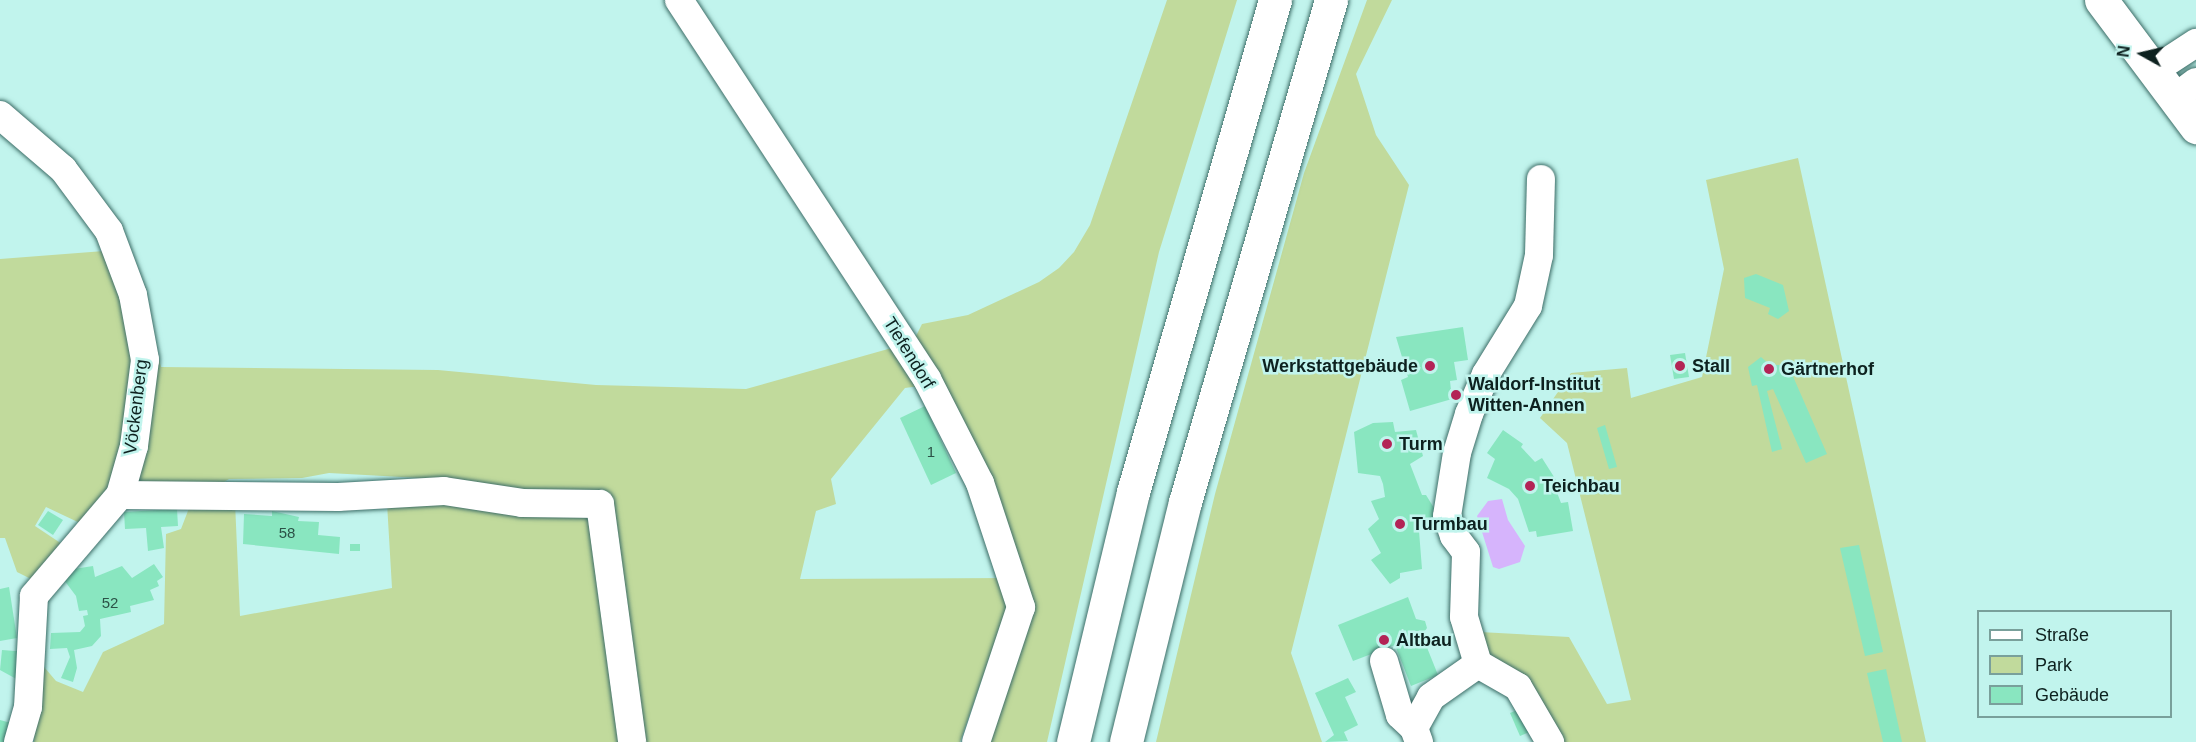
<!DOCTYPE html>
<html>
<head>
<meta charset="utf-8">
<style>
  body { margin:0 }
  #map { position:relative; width:2196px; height:742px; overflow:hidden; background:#c1f4ed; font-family:Helvetica,sans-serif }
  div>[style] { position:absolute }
  .green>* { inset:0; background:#c1da9c }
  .water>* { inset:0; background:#d6b4fc }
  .building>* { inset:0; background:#89e6c0 }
  .roads { filter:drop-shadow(0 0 2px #3d6d67) drop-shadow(0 0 2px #3d6d67) }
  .minor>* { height:28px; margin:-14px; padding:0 14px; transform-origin:14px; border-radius:14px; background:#fff }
  .major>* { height:33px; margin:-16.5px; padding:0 16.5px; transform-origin:16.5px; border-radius:16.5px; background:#fff }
  .highway>* { height:33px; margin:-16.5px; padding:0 16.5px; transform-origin:16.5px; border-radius:16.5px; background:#fff }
  .dots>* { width:16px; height:16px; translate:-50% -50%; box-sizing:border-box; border:3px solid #c1f4ed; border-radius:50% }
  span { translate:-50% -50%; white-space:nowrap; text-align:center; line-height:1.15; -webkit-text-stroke:5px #c1f4ed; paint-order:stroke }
  .number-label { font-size:15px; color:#2c5247 }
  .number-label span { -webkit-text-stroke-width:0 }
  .street-label { font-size:18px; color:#0d211f }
  .poi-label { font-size:18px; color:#0d211f; font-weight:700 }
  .right { translate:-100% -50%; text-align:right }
  .left { translate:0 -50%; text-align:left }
  .legend { position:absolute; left:1977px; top:610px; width:195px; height:108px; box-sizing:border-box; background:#c1f4ed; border:2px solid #79a09b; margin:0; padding:8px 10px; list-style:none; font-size:18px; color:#0d211f }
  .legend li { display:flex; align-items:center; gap:12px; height:30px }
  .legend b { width:30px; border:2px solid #79a09b }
  .north { position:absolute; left:2112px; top:24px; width:60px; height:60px; -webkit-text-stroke:4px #c1f4ed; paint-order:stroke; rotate:278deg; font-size:16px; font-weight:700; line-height:24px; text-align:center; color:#0d211f }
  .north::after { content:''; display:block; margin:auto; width:21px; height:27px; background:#0d211f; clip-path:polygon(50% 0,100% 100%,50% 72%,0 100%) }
</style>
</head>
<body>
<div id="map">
  <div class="green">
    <div style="clip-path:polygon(1167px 0,1237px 0,1159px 252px,1047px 742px,979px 742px,1026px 598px,941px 383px,905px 388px,831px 479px,836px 504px,816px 511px,800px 579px,1010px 578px,1006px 610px,960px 742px,34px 742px,39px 661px,56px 681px,83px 692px,103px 652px,164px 624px,166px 534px,181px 529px,191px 503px,235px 502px,240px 616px,392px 588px,387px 503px,438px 479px,329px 473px,302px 478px,229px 479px,209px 491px,128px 486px,82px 524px,46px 507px,35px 526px,68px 548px,39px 583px,17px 572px,5px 538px,0 538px,0 259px,104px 251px,144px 297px,161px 367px,438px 370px,596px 385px,746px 389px,913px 342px,922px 324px,968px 315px,1039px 282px,1059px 268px,1074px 252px,1090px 225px)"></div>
    <div style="clip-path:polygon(1367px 0,1392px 0,1356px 74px,1376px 135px,1409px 185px,1291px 653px,1322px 742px,1156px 742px,1215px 494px,1304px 173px)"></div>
    <div style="clip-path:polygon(1798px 158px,1926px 742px,1563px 742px,1485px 658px,1480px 632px,1569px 637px,1607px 704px,1631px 700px,1567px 443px,1540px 418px,1571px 373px,1627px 368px,1631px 398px,1702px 377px,1724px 269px,1706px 180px)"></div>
  </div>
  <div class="water">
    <div style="clip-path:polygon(1502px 499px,1508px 520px,1525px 546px,1520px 562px,1499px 569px,1493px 567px,1477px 516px,1488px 501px)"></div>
  </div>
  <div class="building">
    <div style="clip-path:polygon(1756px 274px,1783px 285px,1789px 311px,1778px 319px,1768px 314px,1770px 308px,1745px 298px,1744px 278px)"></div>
    <div style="clip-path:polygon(1463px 327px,1468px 360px,1454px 362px,1457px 380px,1450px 381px,1452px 399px,1410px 411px,1401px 380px,1408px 377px,1396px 337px)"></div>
    <div style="clip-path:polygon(1685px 353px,1689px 377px,1674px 379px,1670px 355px)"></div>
    <div style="clip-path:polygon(1761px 357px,1770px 365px,1788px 365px,1827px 454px,1806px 463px,1773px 389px,1767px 391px,1782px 449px,1772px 452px,1757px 385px,1752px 386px,1748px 367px)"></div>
    <div style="clip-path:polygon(925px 406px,956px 473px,931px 485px,900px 418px)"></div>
    <div style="clip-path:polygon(1393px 422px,1395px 432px,1416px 430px,1423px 456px,1410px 464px,1422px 495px,1426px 495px,1439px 516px,1419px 531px,1422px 569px,1400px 573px,1400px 578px,1390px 584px,1371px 560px,1381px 553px,1368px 529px,1379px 519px,1371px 501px,1385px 497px,1383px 484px,1380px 476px,1358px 473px,1354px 432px,1373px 423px)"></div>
    <div style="clip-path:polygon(1605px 425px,1617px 467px,1609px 469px,1597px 428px)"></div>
    <div style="clip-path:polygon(1503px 430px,1523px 444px,1521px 447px,1535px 462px,1542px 458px,1556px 480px,1553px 482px,1561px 503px,1568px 502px,1573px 531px,1537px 537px,1536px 531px,1529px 532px,1518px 499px,1509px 489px,1487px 478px,1495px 459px,1487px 453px)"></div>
    <div style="clip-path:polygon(177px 509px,178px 526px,161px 527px,164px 548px,148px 551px,146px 528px,125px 529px,124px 512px)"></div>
    <div style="clip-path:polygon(48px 511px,63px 520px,53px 535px,38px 525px)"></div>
    <div style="clip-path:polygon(272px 511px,299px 517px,298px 521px,319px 522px,318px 535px,340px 537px,339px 554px,243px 544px,244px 514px,272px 516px)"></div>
    <div style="clip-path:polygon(350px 544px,360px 544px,360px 551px,350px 551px)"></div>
    <div style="clip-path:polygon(1859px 545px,1883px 652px,1865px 656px,1840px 548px)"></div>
    <div style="clip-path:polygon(154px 564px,163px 577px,157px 581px,159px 586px,150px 590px,154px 600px,130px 606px,131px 612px,100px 619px,101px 636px,92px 646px,74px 650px,77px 668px,73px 682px,61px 678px,70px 657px,67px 648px,50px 649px,51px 633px,80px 632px,85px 626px,83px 616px,88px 615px,87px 610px,79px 611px,76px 596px,64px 580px,74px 569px,93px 566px,95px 577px,122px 566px,132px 578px)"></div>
    <div style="clip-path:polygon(9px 587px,17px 638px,0 641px,0 589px)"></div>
    <div style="clip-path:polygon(1408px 597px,1416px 619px,1425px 621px,1427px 628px,1422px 635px,1438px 675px,1411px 686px,1395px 645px,1353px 661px,1338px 625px)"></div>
    <div style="clip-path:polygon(2px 650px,28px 652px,20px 681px,0 670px)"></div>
    <div style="clip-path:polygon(1886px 669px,1902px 742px,1883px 742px,1867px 673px)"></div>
    <div style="clip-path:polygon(1348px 678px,1356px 692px,1345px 697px,1358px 725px,1344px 732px,1348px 741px,1325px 742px,1334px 735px,1315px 693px)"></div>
    <div style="clip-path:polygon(1522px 708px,1532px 731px,1520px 736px,1510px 713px)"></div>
    <div style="clip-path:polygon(0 720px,11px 723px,6px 742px,0 742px)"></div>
  </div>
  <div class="roads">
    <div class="minor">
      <div style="left:679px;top:0;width:453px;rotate:56.8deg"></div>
      <div style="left:927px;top:379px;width:117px;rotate:63deg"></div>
      <div style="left:980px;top:483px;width:131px;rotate:71.7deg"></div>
      <div style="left:1021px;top:607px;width:142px;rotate:108.4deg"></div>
      <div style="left:2156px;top:69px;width:48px;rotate:-33deg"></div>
      <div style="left:2176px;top:97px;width:25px;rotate:-37deg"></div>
      <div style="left:0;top:115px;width:83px;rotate:40.6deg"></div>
      <div style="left:63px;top:169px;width:77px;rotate:53.4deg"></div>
      <div style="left:109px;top:231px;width:68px;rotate:69.4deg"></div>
      <div style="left:133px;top:295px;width:66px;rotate:79.5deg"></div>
      <div style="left:145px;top:360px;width:87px;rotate:97.3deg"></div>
      <div style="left:134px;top:446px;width:51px;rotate:105.9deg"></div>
      <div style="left:1384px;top:661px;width:56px;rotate:73.5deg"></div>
      <div style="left:1400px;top:715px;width:19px;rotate:43deg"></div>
      <div style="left:1478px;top:664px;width:46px;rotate:29.9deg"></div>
      <div style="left:1518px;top:687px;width:64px;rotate:59.8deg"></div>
      <div style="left:18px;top:742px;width:36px;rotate:-74deg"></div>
      <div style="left:28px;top:707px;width:111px;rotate:-86.9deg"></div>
      <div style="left:34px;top:596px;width:133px;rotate:-49.6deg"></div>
      <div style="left:120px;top:495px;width:218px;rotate:0.5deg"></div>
      <div style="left:338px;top:497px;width:106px;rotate:-3.2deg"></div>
      <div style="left:444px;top:491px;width:79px;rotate:8.7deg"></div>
      <div style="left:522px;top:503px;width:78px;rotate:0.7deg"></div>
      <div style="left:600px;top:504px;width:240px;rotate:82.3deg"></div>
      <div style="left:1419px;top:742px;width:15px;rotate:-110deg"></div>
      <div style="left:1414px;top:728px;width:35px;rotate:-61deg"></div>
      <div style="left:1431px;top:697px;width:57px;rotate:-35.1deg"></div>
      <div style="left:1478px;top:664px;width:49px;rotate:-106.6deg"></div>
      <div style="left:1464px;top:617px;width:65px;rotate:-88.2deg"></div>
      <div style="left:1466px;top:552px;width:20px;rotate:-127deg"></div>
      <div style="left:1454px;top:536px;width:21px;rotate:-109deg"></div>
      <div style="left:1447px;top:516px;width:64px;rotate:-81deg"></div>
      <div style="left:1457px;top:453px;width:41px;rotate:-72.9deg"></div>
      <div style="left:1469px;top:414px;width:43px;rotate:-67deg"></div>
      <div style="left:1486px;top:374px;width:80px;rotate:-58.3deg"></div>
      <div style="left:1528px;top:306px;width:52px;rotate:-77.8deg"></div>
      <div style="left:1539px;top:255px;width:76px;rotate:-88.5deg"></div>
    </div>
    <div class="major">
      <div style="left:2101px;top:0;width:159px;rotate:53.2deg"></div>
    </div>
    <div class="highway">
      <div style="left:1073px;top:742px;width:257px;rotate:-76.5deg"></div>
      <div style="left:1133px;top:492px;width:512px;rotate:-73.9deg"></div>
      <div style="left:1126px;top:742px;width:247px;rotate:-76.2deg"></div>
      <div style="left:1185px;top:502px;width:523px;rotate:-73.78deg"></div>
    </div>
  </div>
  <div class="dots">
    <div style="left:1430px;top:366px;background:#b32456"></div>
    <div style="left:1680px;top:366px;background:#b32456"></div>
    <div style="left:1769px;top:369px;background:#b32456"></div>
    <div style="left:1456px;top:395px;background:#b32456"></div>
    <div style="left:1387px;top:444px;background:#b32456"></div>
    <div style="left:1530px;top:486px;background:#b32456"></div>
    <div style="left:1400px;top:524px;background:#b32456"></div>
    <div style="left:1384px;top:640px;background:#b32456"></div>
  </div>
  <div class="number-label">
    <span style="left:931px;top:452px">1</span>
    <span style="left:287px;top:533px">58</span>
    <span style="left:110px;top:603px">52</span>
  </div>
  <div class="street-label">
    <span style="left:909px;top:353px;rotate:58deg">Tiefendorf</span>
    <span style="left:136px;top:407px;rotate:-83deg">Vöckenberg</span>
  </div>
  <div class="poi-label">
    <span class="right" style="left:1418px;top:366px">Werkstattgebäude</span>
    <span class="left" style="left:1692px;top:366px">Stall</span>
    <span class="left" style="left:1781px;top:369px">Gärtnerhof</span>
    <span class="left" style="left:1468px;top:395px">Waldorf-Institut<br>Witten-Annen</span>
    <span class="left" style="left:1399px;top:444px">Turm</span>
    <span class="left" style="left:1542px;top:486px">Teichbau</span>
    <span class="left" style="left:1412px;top:524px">Turmbau</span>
    <span class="left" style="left:1396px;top:640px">Altbau</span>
  </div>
  <ul class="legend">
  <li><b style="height:8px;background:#fff"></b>Straße</li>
  <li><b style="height:16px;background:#c1da9c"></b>Park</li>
  <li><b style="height:16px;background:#89e6c0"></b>Gebäude</li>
  </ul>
  <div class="north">N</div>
</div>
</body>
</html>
